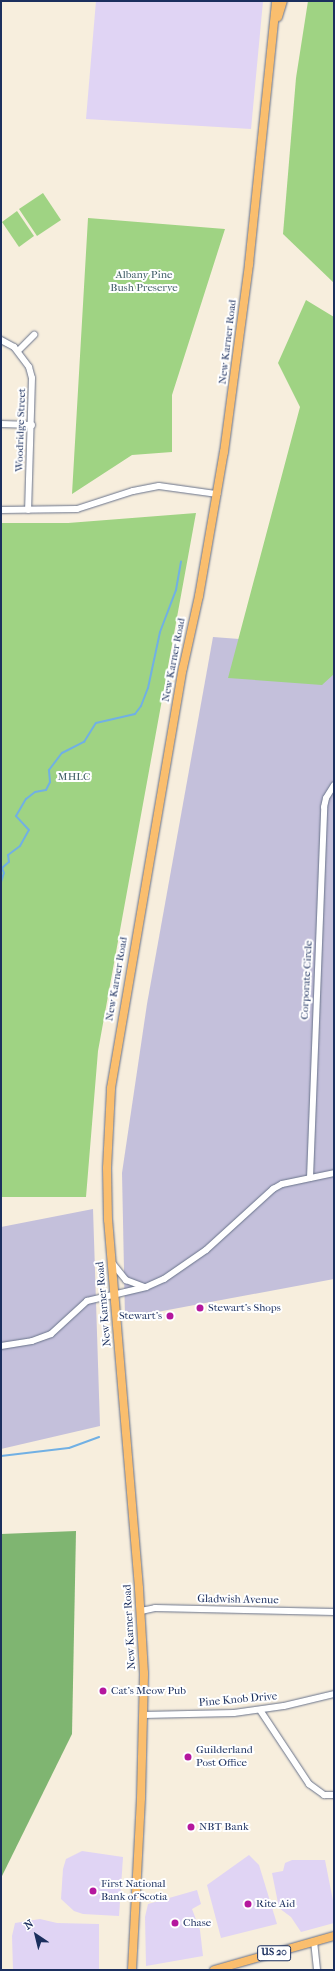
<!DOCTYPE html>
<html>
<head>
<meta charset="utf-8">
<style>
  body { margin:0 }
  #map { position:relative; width:335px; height:1971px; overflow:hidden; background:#f7eedd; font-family:"IM FELL French Canon",serif }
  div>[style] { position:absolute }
  .built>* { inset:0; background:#e0d4f4 }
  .industrial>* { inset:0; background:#c4c0db }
  .green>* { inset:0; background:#9fd383 }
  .forest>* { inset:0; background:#7fb571 }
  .stream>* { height:2px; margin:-1px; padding:0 1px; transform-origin:1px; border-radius:1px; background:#71b0e4 }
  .roads { filter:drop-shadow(0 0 1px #68728a) drop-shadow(0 0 1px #68728a) }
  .minor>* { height:6px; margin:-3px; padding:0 3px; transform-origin:3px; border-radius:3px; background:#fff }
  .major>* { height:8px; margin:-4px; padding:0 4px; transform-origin:4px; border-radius:4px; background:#fabe6e }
  .dots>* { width:11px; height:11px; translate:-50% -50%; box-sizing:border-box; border:2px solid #fff; border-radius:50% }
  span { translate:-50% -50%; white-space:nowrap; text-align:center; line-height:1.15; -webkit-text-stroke:4px #fff; paint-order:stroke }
  .shield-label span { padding:1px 3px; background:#fff; border:1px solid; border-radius:3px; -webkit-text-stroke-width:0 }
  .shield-label { font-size:10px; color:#1b2f5e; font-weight:700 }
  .park-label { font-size:11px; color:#436069 }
  .street-label { font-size:11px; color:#1b2f5e }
  .poi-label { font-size:11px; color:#1b2f5e }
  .left { translate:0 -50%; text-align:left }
  .right { translate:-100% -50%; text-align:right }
  .frame { position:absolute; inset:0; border:2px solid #1b2f5e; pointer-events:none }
  .north { position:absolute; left:16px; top:1915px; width:40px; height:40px; -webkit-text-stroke:3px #fff; paint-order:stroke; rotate:325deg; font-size:11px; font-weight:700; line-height:16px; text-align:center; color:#1b2f5e }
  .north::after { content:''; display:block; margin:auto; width:14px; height:18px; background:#1b2f5e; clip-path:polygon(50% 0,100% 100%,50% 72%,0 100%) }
</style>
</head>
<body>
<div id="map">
  <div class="built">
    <div style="clip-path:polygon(96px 1px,263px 1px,251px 129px,86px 119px)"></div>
    <div style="clip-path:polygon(82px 1851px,123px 1857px,119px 1916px,83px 1914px,74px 1911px,61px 1899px,63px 1869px,66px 1859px)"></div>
    <div style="clip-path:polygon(249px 1855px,259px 1865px,277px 1924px,221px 1938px,207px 1885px)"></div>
    <div style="clip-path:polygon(292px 1860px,325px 1860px,334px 1906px,334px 1923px,301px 1932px,291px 1917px,279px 1908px,272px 1873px,283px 1871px,285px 1863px)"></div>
    <div style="clip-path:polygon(197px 1890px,201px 1904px,192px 1909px,200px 1930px,203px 1956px,146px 1966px,145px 1917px,148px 1904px)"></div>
    <div style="clip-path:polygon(40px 1919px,57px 1923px,99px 1924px,99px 1970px,13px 1970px,12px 1936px,15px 1923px)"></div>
  </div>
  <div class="industrial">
    <div style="clip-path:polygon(213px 637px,334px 646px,334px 1279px,125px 1318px,122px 1173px,147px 1004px)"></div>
    <div style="clip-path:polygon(93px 1209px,100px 1426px,1px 1449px,1px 1227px)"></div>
  </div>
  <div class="green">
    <div style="clip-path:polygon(308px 1px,334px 1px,334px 283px,283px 234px,296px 78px)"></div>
    <div style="clip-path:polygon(43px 193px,61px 220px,37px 236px,19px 209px)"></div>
    <div style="clip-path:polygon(17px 211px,34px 236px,19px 247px,2px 222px)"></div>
    <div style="clip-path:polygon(88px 218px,225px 229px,172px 395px,172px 452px,132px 455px,72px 494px)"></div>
    <div style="clip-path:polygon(306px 300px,334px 317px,334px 674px,322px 685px,228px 678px,300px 407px,278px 363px)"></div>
    <div style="clip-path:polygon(196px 513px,98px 1051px,86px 1197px,1px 1197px,1px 523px,68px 523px)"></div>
  </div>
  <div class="forest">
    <div style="clip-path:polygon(76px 1531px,72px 1734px,1px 1878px,1px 1534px)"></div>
  </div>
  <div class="stream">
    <div style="left:1px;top:882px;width:9px;rotate:-72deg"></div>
    <div style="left:4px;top:873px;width:5px;rotate:-112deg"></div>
    <div style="left:2px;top:868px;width:9px;rotate:-41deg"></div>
    <div style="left:9px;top:862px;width:7px;rotate:-98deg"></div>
    <div style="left:8px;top:855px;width:15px;rotate:-37deg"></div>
    <div style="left:20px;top:846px;width:18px;rotate:-61deg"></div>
    <div style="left:29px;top:830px;width:19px;rotate:-133deg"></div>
    <div style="left:16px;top:816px;width:20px;rotate:-60deg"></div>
    <div style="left:26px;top:799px;width:11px;rotate:-38deg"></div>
    <div style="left:35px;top:792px;width:11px;rotate:-10deg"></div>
    <div style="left:46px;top:790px;width:9px;rotate:-63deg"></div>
    <div style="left:50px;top:782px;width:12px;rotate:-95deg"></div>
    <div style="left:49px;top:770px;width:21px;rotate:-53deg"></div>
    <div style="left:62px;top:753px;width:25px;rotate:-27deg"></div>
    <div style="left:84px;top:742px;width:22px;rotate:-58deg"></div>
    <div style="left:96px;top:723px;width:40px;rotate:-13deg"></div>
    <div style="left:135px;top:714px;width:10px;rotate:-53deg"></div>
    <div style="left:141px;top:706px;width:19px;rotate:-69deg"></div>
    <div style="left:148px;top:688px;width:57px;rotate:-77.9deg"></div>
    <div style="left:160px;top:632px;width:45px;rotate:-69.1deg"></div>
    <div style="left:176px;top:590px;width:29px;rotate:-80deg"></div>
    <div style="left:1px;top:1456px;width:68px;rotate:-6.7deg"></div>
    <div style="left:69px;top:1448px;width:32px;rotate:-20deg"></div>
  </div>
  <div class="roads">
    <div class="minor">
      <div style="left:1px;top:340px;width:15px;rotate:28deg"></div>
      <div style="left:14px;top:347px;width:25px;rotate:53deg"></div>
      <div style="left:29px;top:367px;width:11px;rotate:75deg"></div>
      <div style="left:32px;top:378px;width:132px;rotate:91.7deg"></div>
      <div style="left:18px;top:351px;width:23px;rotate:-45deg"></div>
      <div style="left:1px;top:424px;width:31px;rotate:2deg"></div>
      <div style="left:1px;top:510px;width:76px;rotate:-0.8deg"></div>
      <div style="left:77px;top:509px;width:59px;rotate:-17.8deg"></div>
      <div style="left:133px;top:491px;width:26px;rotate:-11deg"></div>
      <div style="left:159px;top:486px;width:59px;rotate:7.9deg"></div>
      <div style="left:310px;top:1178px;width:371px;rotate:-87.8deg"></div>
      <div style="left:324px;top:807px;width:9px;rotate:-77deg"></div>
      <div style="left:326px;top:798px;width:15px;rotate:-58deg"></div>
      <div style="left:113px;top:1264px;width:21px;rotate:51deg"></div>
      <div style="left:126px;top:1280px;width:19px;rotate:21deg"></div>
      <div style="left:1px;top:1346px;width:31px;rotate:-9deg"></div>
      <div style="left:32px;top:1341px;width:20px;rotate:-20deg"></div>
      <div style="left:51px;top:1334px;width:49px;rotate:-42.5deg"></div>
      <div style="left:87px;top:1301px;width:61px;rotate:-13.3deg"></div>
      <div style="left:146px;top:1287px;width:20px;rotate:-24deg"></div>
      <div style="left:164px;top:1279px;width:51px;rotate:-34.6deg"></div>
      <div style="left:206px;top:1250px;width:91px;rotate:-42.3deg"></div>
      <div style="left:273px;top:1189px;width:10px;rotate:-29deg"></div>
      <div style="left:282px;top:1184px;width:53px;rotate:-11.9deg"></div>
      <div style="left:141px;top:1611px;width:14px;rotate:-12deg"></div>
      <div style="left:155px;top:1608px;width:179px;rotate:1.3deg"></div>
      <div style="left:260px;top:1710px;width:89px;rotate:56.5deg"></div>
      <div style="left:309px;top:1784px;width:19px;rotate:36deg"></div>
      <div style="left:324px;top:1795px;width:10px"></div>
      <div style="left:143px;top:1715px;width:91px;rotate:-1.3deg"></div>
      <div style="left:234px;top:1713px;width:50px;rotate:-8deg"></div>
      <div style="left:284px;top:1706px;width:51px;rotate:-13.5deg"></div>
      <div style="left:314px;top:1941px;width:29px;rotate:84deg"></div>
    </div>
    <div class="major">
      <div style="left:278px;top:17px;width:17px;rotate:-73deg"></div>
      <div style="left:132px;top:1970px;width:172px;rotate:-87deg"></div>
      <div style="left:141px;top:1798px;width:125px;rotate:-88.6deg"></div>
      <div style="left:144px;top:1673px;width:85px;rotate:-93.4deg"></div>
      <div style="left:139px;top:1588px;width:369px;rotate:-94.8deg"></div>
      <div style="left:108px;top:1220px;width:52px;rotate:-91.1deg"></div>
      <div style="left:107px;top:1168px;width:80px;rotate:-87.1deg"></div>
      <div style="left:111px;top:1088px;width:426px;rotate:-80.3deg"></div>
      <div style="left:183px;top:668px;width:74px;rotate:-77.5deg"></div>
      <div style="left:199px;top:596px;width:146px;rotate:-80.2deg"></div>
      <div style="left:224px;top:452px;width:190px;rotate:-82.4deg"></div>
      <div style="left:249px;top:264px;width:264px;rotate:-84.1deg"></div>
      <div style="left:214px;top:1970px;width:125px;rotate:-15.8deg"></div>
    </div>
  </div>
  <div class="dots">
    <div style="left:200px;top:1308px;background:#b5179e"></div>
    <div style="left:170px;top:1316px;background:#b5179e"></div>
    <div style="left:103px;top:1691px;background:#b5179e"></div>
    <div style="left:188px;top:1757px;background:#b5179e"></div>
    <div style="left:191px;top:1827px;background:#b5179e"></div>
    <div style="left:93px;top:1891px;background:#b5179e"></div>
    <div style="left:248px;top:1904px;background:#b5179e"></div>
    <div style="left:175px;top:1923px;background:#b5179e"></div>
  </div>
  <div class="shield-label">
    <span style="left:274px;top:1953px">US 20</span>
  </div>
  <div class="park-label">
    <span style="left:144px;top:282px">Albany Pine<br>Bush Preserve</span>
    <span style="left:74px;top:777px">MHLC</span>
  </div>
  <div class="street-label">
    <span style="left:228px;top:342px;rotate:-83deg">New Karner Road</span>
    <span style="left:21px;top:430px;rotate:-88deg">Woodridge Street</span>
    <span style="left:174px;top:660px;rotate:-79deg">New Karner Road</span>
    <span style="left:117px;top:979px;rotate:-80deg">New Karner Road</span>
    <span style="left:307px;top:980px;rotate:-87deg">Corporate Circle</span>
    <span style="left:104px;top:1304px;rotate:-95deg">New Karner Road</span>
    <span style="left:238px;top:1600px;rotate:1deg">Gladwish Avenue</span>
    <span style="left:130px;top:1627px;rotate:-93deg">New Karner Road</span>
    <span style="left:238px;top:1700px;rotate:-5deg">Pine Knob Drive</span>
  </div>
  <div class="poi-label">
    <span class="left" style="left:208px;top:1308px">Stewart's Shops</span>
    <span class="right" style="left:162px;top:1316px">Stewart's</span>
    <span class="left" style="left:111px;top:1691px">Cat's Meow Pub</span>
    <span class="left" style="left:196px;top:1757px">Guilderland<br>Post Office</span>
    <span class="left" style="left:199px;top:1827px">NBT Bank</span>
    <span class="left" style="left:101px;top:1891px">First National<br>Bank of Scotia</span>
    <span class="left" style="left:256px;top:1904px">Rite Aid</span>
    <span class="left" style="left:183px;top:1923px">Chase</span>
  </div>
  <div class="frame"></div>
  <div class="north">N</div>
</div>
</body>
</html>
